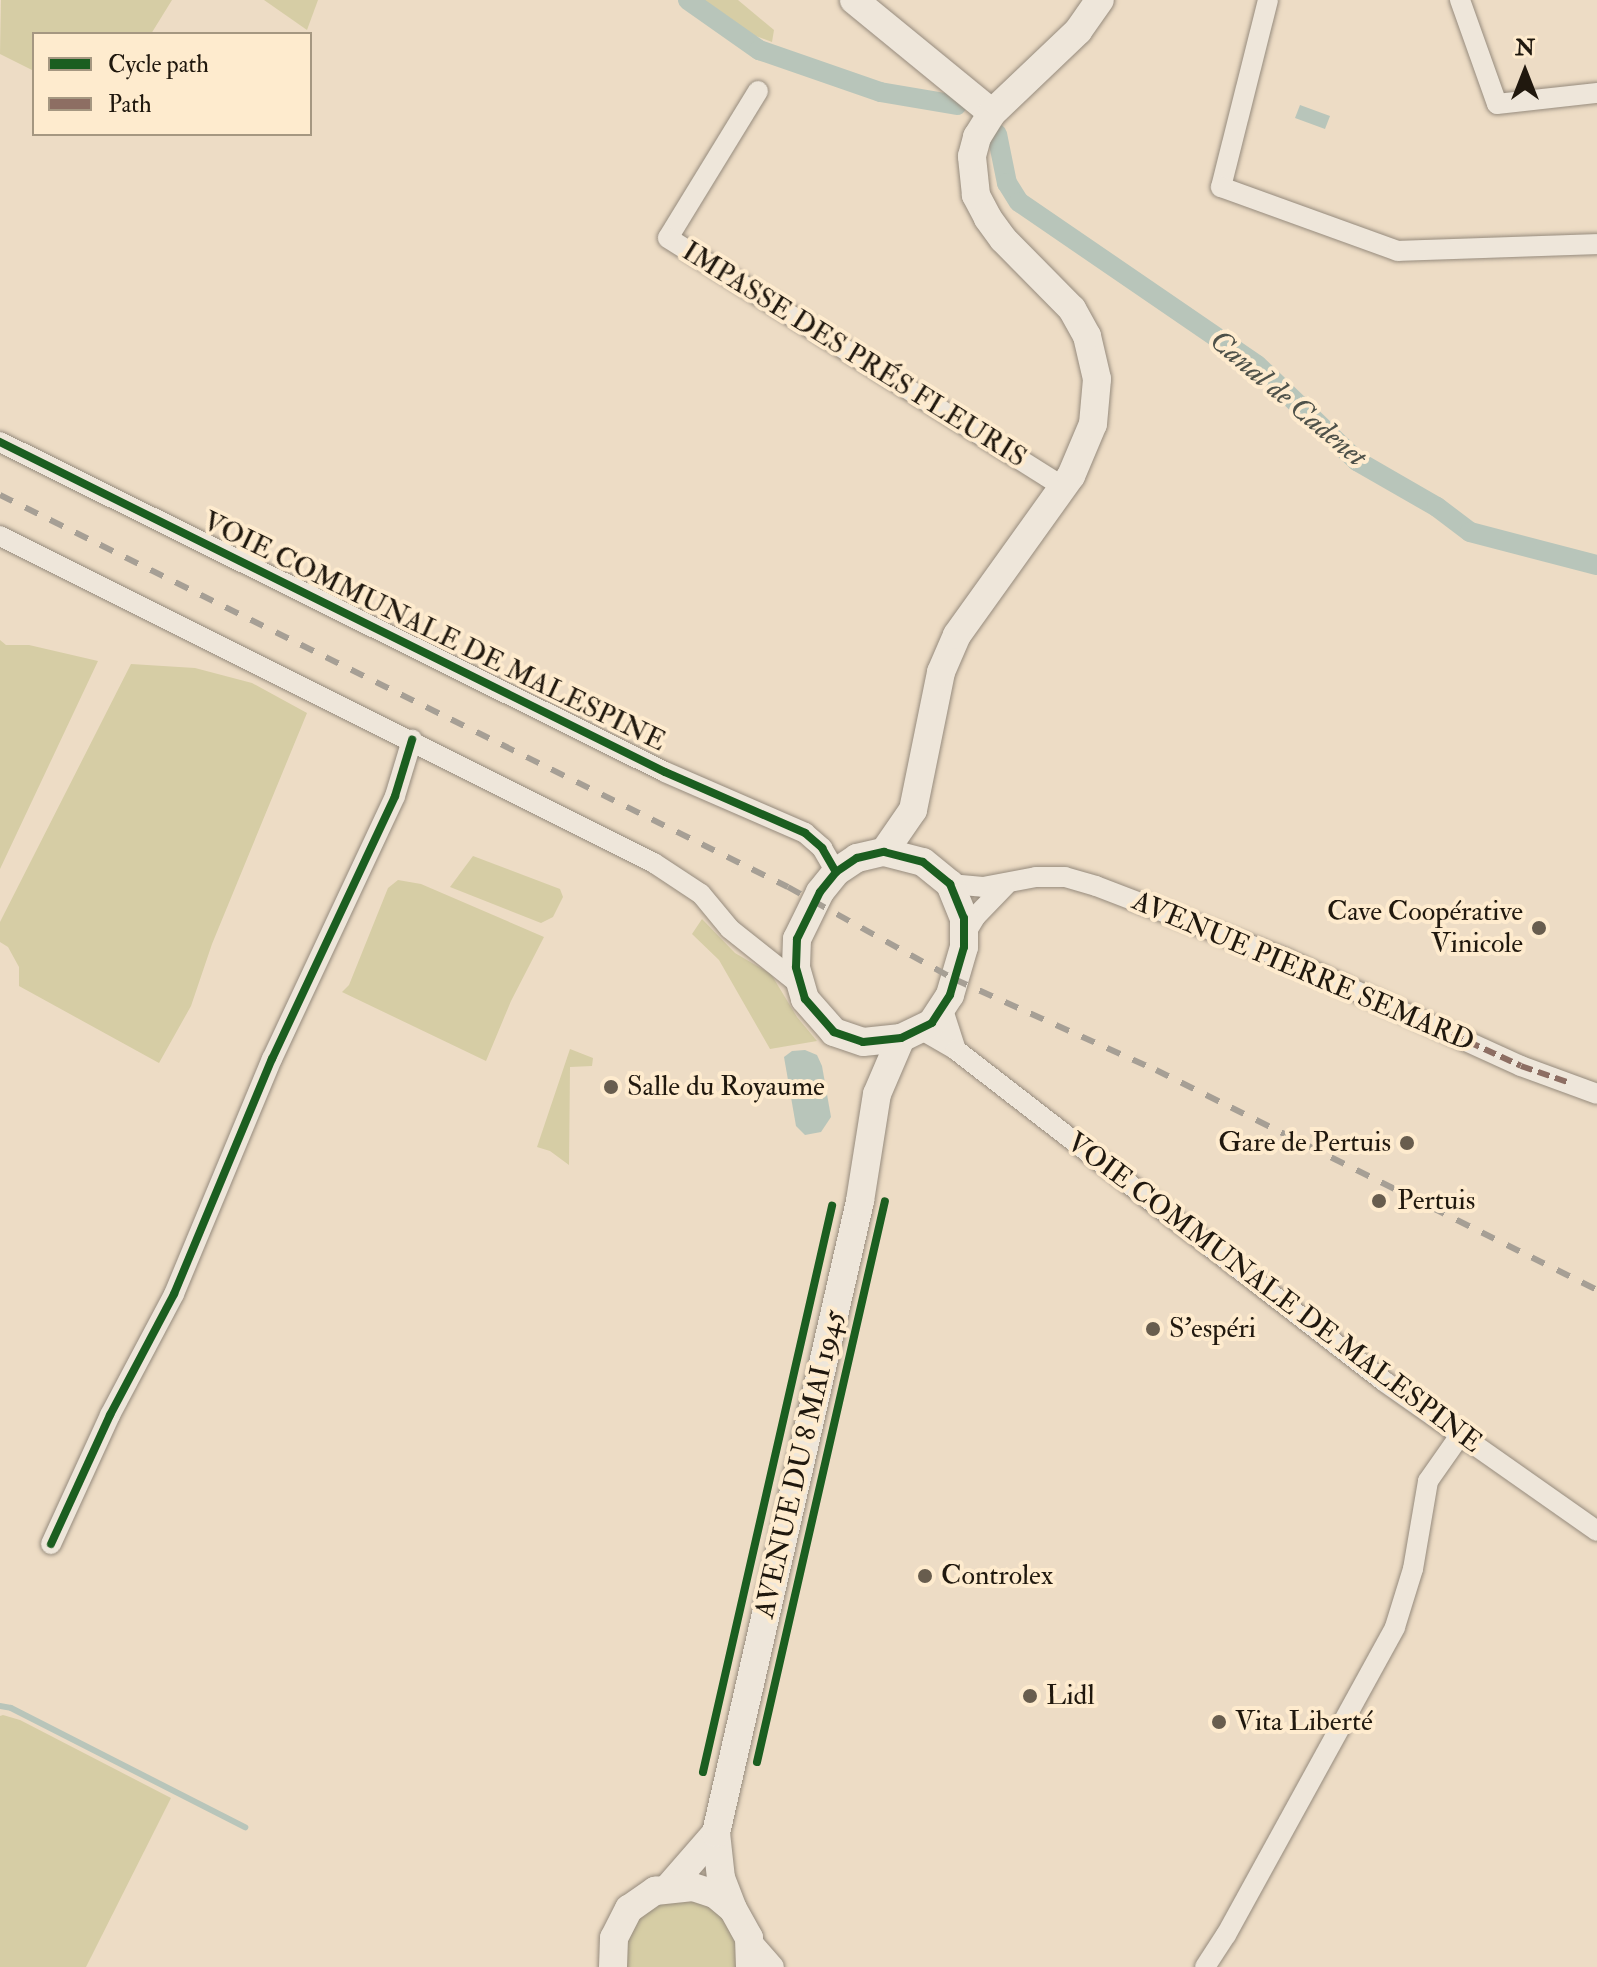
<!DOCTYPE html>
<html>
<head>
<meta charset="utf-8">
<style>
  body { margin:0 }
  #map { position:relative; width:1597px; height:1967px; overflow:hidden; background:#eddcc5; font-family:"IM FELL Double Pica",serif }
  div>[style] { position:absolute }
  .green>* { inset:0; background:#d6cda5 }
  .water>* { inset:0; background:#b8c5ba }
  .stream>* { height:6px; margin:-3px; padding:0 3px; transform-origin:3px; border-radius:3px; background:#b8c5ba }
  .canal>* { height:20px; margin:-10px; padding:0 10px; transform-origin:10px; border-radius:10px; background:#b8c5ba }
  .roads { filter:drop-shadow(0 0 2px #968b7d) drop-shadow(0 0 2px #968b7d) }
  .street>* { height:20px; margin:-10px; padding:0 10px; transform-origin:10px; border-radius:10px; background:#eee6da }
  .secondary>* { height:28px; margin:-14px; padding:0 14px; transform-origin:14px; border-radius:14px; background:#eee6da }
  .rail>* { height:6px; margin-top:-3px; transform-origin:0; background:repeating-linear-gradient(90deg,#a69f95 0 14px,transparent 0 28px) }
  .quiet>* { height:6px; margin-top:-3px; transform-origin:0; background:repeating-linear-gradient(90deg,#8d6e63 0 12px,transparent 0 18px) }
  .cycleway>* { height:8px; margin:-4px; padding:0 4px; transform-origin:4px; border-radius:4px; background:#1b5e20 }
  .dots>* { width:22px; height:22px; translate:-50% -50%; box-sizing:border-box; border:4px solid #feebce; border-radius:50% }
  span { translate:-50% -50%; white-space:nowrap; text-align:center; line-height:1.15; -webkit-text-stroke:8px #feebce; paint-order:stroke }
  .street-label { font-size:28px; color:#20180e }
  .poi-label { font-size:28px; color:#20180e }
  .right { translate:-100% -50%; text-align:right }
  .left { translate:0 -50%; text-align:left }
  .water-label { font-size:30px; color:#4e5149; font-style:italic }
  .legend { position:absolute; left:32px; top:32px; width:280px; height:104px; box-sizing:border-box; background:#feebce; border:2px solid #a59781; margin:0; padding:10px 14px; list-style:none; font-size:24px; color:#20180e }
  .legend li { display:flex; align-items:center; gap:16px; height:40px }
  .legend b { width:40px; border:2px solid #a59781 }
  .north { position:absolute; left:1485px; top:32px; width:80px; height:80px; -webkit-text-stroke:6px #feebce; paint-order:stroke; rotate:0deg; font-size:22px; font-weight:700; line-height:32px; text-align:center; color:#20180e }
  .north::after { content:''; display:block; margin:auto; width:28px; height:36px; background:#20180e; clip-path:polygon(50% 0,100% 100%,50% 72%,0 100%) }
</style>
</head>
<body>
<div id="map">
  <div class="green">
    <div style="clip-path:polygon(1px 0,172px 0,151px 34px,34px 34px,34px 71px,0 54px)"></div>
    <div style="clip-path:polygon(264px 0,318px 0,307px 30px)"></div>
    <div style="clip-path:polygon(701px 0,738px 0,774px 30px,772px 42px,750px 34px)"></div>
    <div style="clip-path:polygon(0 640px,6px 645px,29px 645px,98px 661px,0 869px)"></div>
    <div style="clip-path:polygon(131px 664px,195px 668px,252px 683px,307px 713px,212px 944px,191px 1006px,159px 1063px,19px 986px,19px 967px,8px 947px,0 942px,0 922px)"></div>
    <div style="clip-path:polygon(473px 856px,560px 889px,563px 897px,553px 917px,541px 923px,450px 887px)"></div>
    <div style="clip-path:polygon(398px 880px,421px 884px,544px 937px,511px 1001px,486px 1061px,342px 992px,349px 985px,388px 888px)"></div>
    <div style="clip-path:polygon(702px 919px,735px 953px,771px 974px,797px 1017px,817px 1041px,770px 1049px,719px 960px,692px 934px)"></div>
    <div style="clip-path:polygon(570px 1049px,593px 1058px,592px 1066px,570px 1067px,569px 1165px,550px 1151px,537px 1147px)"></div>
    <div style="clip-path:polygon(3px 1715px,20px 1720px,171px 1798px,86px 1967px,0 1967px,0 1716px)"></div>
    <div style="clip-path:polygon(672px 1900px,691px 1900px,709px 1907px,725px 1919px,735px 1936px,736px 1967px,624px 1967px,629px 1932px,640px 1917px,654px 1906px)"></div>
  </div>
  <div class="water">
    <div style="clip-path:polygon(1300px 105px,1330px 116px,1325px 129px,1295px 118px)"></div>
    <div style="clip-path:polygon(805px 1050px,817px 1055px,822px 1066px,831px 1117px,821px 1132px,805px 1135px,796px 1126px,784px 1057px,792px 1051px)"></div>
  </div>
  <div class="stream">
    <div style="left:0;top:1706px;width:11px;rotate:10deg"></div>
    <div style="left:11px;top:1708px;width:263px;rotate:27deg"></div>
  </div>
  <div class="canal">
    <div style="left:688px;top:0;width:87px;rotate:35.2deg"></div>
    <div style="left:759px;top:50px;width:128px;rotate:19.1deg"></div>
    <div style="left:880px;top:92px;width:78px;rotate:9.6deg"></div>
    <div style="left:997px;top:134px;width:50px;rotate:78.5deg"></div>
    <div style="left:1007px;top:183px;width:22px;rotate:58deg"></div>
    <div style="left:1019px;top:202px;width:288px;rotate:34.4deg"></div>
    <div style="left:1257px;top:365px;width:139px;rotate:43.8deg"></div>
    <div style="left:1357px;top:461px;width:92px;rotate:29.9deg"></div>
    <div style="left:1437px;top:507px;width:41px;rotate:37.1deg"></div>
    <div style="left:1470px;top:532px;width:131px;rotate:14.6deg"></div>
  </div>
  <div class="roads">
    <div class="street">
      <div style="left:1268px;top:0;width:193px;rotate:104.1deg"></div>
      <div style="left:1221px;top:187px;width:188px;rotate:19.9deg"></div>
      <div style="left:1398px;top:251px;width:199px;rotate:-2deg"></div>
      <div style="left:1460px;top:0;width:110px;rotate:70.4deg"></div>
      <div style="left:1497px;top:104px;width:101px;rotate:-6.3deg"></div>
      <div style="left:758px;top:91px;width:172px;rotate:121.5deg"></div>
      <div style="left:668px;top:238px;width:468px;rotate:32.2deg"></div>
      <div style="left:0;top:442px;width:742px;rotate:26.39deg"></div>
      <div style="left:665px;top:772px;width:153px;rotate:23.5deg"></div>
      <div style="left:805px;top:833px;width:23px;rotate:41deg"></div>
      <div style="left:822px;top:848px;width:28px;rotate:60deg"></div>
      <div style="left:0;top:536px;width:731px;rotate:26.57deg"></div>
      <div style="left:654px;top:863px;width:56px;rotate:33.4deg"></div>
      <div style="left:701px;top:894px;width:45px;rotate:50.4deg"></div>
      <div style="left:730px;top:929px;width:87px;rotate:38.5deg"></div>
      <div style="left:950px;top:884px;width:33px;rotate:5deg"></div>
      <div style="left:983px;top:887px;width:54px;rotate:-10.7deg"></div>
      <div style="left:1036px;top:877px;width:29px"></div>
      <div style="left:1065px;top:877px;width:32px;rotate:16deg"></div>
      <div style="left:1096px;top:886px;width:204px;rotate:21deg"></div>
      <div style="left:1286px;top:959px;width:258px;rotate:24.5deg"></div>
      <div style="left:1521px;top:1066px;width:81px;rotate:20.2deg"></div>
      <div style="left:965px;top:934px;width:21px;rotate:-59deg"></div>
      <div style="left:976px;top:916px;width:43px;rotate:-45.9deg"></div>
      <div style="left:922px;top:1030px;width:39px;rotate:30deg"></div>
      <div style="left:956px;top:1050px;width:42px;rotate:-108deg"></div>
      <div style="left:956px;top:1050px;width:542px;rotate:37.74deg"></div>
      <div style="left:1385px;top:1382px;width:259px;rotate:35.1deg"></div>
      <div style="left:51px;top:1544px;width:142px;rotate:-65.4deg"></div>
      <div style="left:110px;top:1415px;width:137px;rotate:-62.1deg"></div>
      <div style="left:174px;top:1294px;width:255px;rotate:-67.4deg"></div>
      <div style="left:272px;top:1059px;width:290px;rotate:-64.9deg"></div>
      <div style="left:395px;top:796px;width:59px;rotate:-73.1deg"></div>
      <div style="left:749px;top:1938px;width:38px;rotate:49deg"></div>
      <div style="left:1205px;top:1967px;width:38px;rotate:-57deg"></div>
      <div style="left:1226px;top:1935px;width:351px;rotate:-61.2deg"></div>
      <div style="left:1395px;top:1627px;width:61px;rotate:-72.8deg"></div>
      <div style="left:1413px;top:1569px;width:89px;rotate:-80.3deg"></div>
      <div style="left:1428px;top:1481px;width:57px;rotate:-54.9deg"></div>
    </div>
    <div class="secondary">
      <div style="left:854px;top:0;width:178px;rotate:39.3deg"></div>
      <div style="left:884px;top:852px;width:51px;rotate:-55.4deg"></div>
      <div style="left:913px;top:810px;width:141px;rotate:-78.5deg"></div>
      <div style="left:941px;top:672px;width:40px;rotate:-66.6deg"></div>
      <div style="left:957px;top:635px;width:196px;rotate:-54.4deg"></div>
      <div style="left:1071px;top:476px;width:56px;rotate:-67.1deg"></div>
      <div style="left:1093px;top:424px;width:45px;rotate:-84.9deg"></div>
      <div style="left:1097px;top:379px;width:44px;rotate:-103.1deg"></div>
      <div style="left:1087px;top:336px;width:31px;rotate:-119deg"></div>
      <div style="left:1072px;top:309px;width:98px;rotate:-134.6deg"></div>
      <div style="left:1003px;top:239px;width:26px;rotate:-126deg"></div>
      <div style="left:988px;top:218px;width:26px;rotate:-118deg"></div>
      <div style="left:976px;top:195px;width:39px;rotate:-96deg"></div>
      <div style="left:972px;top:156px;width:20px;rotate:-75deg"></div>
      <div style="left:977px;top:137px;width:28px;rotate:-58deg"></div>
      <div style="left:992px;top:113px;width:119px;rotate:-43.6deg"></div>
      <div style="left:1078px;top:31px;width:38px;rotate:-55deg"></div>
      <div style="left:884px;top:852px;width:40px;rotate:14.4deg"></div>
      <div style="left:923px;top:862px;width:35px;rotate:39deg"></div>
      <div style="left:950px;top:884px;width:37px;rotate:68deg"></div>
      <div style="left:964px;top:918px;width:29px;rotate:90deg"></div>
      <div style="left:964px;top:947px;width:50px;rotate:106.3deg"></div>
      <div style="left:950px;top:995px;width:33px;rotate:123deg"></div>
      <div style="left:932px;top:1023px;width:34px;rotate:154deg"></div>
      <div style="left:901px;top:1038px;width:38px;rotate:174deg"></div>
      <div style="left:863px;top:1042px;width:31px;rotate:-161deg"></div>
      <div style="left:834px;top:1032px;width:44px;rotate:-131.3deg"></div>
      <div style="left:805px;top:999px;width:33px;rotate:-106deg"></div>
      <div style="left:796px;top:967px;width:28px;rotate:-88deg"></div>
      <div style="left:797px;top:939px;width:52px;rotate:-63.9deg"></div>
      <div style="left:820px;top:892px;width:26px;rotate:-51deg"></div>
      <div style="left:836px;top:872px;width:25px;rotate:-34deg"></div>
      <div style="left:857px;top:858px;width:28px;rotate:-13deg"></div>
      <div style="left:716px;top:1833px;width:45px;rotate:83.7deg"></div>
      <div style="left:721px;top:1878px;width:33px;rotate:69deg"></div>
      <div style="left:669px;top:1887px;width:72px;rotate:-49deg"></div>
      <div style="left:716px;top:1833px;width:648px;rotate:-77.16deg"></div>
      <div style="left:860px;top:1201px;width:108px;rotate:-81deg"></div>
      <div style="left:877px;top:1094px;width:61px;rotate:-66.8deg"></div>
      <div style="left:613px;top:1967px;width:29px;rotate:-88deg"></div>
      <div style="left:614px;top:1938px;width:33px;rotate:-63deg"></div>
      <div style="left:629px;top:1909px;width:32px;rotate:-35deg"></div>
      <div style="left:655px;top:1891px;width:38px;rotate:-6deg"></div>
      <div style="left:693px;top:1887px;width:23px;rotate:18deg"></div>
      <div style="left:715px;top:1894px;width:23px;rotate:40deg"></div>
      <div style="left:733px;top:1909px;width:33px;rotate:61deg"></div>
      <div style="left:749px;top:1938px;width:29px;rotate:88deg"></div>
    </div>
  </div>
  <div class="rail">
    <div style="left:0;top:495px;width:880px;rotate:26.45deg"></div>
    <div style="left:788px;top:887px;width:190px;rotate:29deg"></div>
    <div style="left:954px;top:979px;width:222px;rotate:24.3deg"></div>
    <div style="left:1156px;top:1070px;width:493px;rotate:26.5deg"></div>
  </div>
  <div class="quiet">
    <div style="left:1419px;top:1019px;width:112px;rotate:24.7deg"></div>
    <div style="left:1521px;top:1066px;width:52px;rotate:19.1deg"></div>
  </div>
  <div class="cycleway">
    <div style="left:0;top:442px;width:742px;rotate:26.39deg"></div>
    <div style="left:665px;top:772px;width:153px;rotate:23.5deg"></div>
    <div style="left:805px;top:833px;width:23px;rotate:41deg"></div>
    <div style="left:822px;top:848px;width:28px;rotate:60deg"></div>
    <div style="left:884px;top:852px;width:40px;rotate:14.4deg"></div>
    <div style="left:923px;top:862px;width:35px;rotate:39deg"></div>
    <div style="left:950px;top:884px;width:37px;rotate:68deg"></div>
    <div style="left:964px;top:918px;width:29px;rotate:90deg"></div>
    <div style="left:964px;top:947px;width:50px;rotate:106.3deg"></div>
    <div style="left:950px;top:995px;width:33px;rotate:123deg"></div>
    <div style="left:932px;top:1023px;width:34px;rotate:154deg"></div>
    <div style="left:901px;top:1038px;width:38px;rotate:174deg"></div>
    <div style="left:863px;top:1042px;width:31px;rotate:-161deg"></div>
    <div style="left:834px;top:1032px;width:44px;rotate:-131.3deg"></div>
    <div style="left:805px;top:999px;width:33px;rotate:-106deg"></div>
    <div style="left:796px;top:967px;width:28px;rotate:-88deg"></div>
    <div style="left:797px;top:939px;width:52px;rotate:-63.9deg"></div>
    <div style="left:820px;top:892px;width:26px;rotate:-51deg"></div>
    <div style="left:836px;top:872px;width:25px;rotate:-34deg"></div>
    <div style="left:857px;top:858px;width:28px;rotate:-13deg"></div>
    <div style="left:51px;top:1544px;width:142px;rotate:-65.4deg"></div>
    <div style="left:110px;top:1415px;width:137px;rotate:-62.1deg"></div>
    <div style="left:174px;top:1294px;width:255px;rotate:-67.4deg"></div>
    <div style="left:272px;top:1059px;width:290px;rotate:-64.9deg"></div>
    <div style="left:395px;top:796px;width:59px;rotate:-73.1deg"></div>
    <div style="left:757px;top:1762px;width:575px;rotate:-77.15deg"></div>
    <div style="left:703px;top:1772px;width:581px;rotate:-77.16deg"></div>
  </div>
  <div class="dots">
    <div style="left:1539px;top:928px;background:#685d4e"></div>
    <div style="left:611px;top:1087px;background:#685d4e"></div>
    <div style="left:1407px;top:1143px;background:#685d4e"></div>
    <div style="left:1379px;top:1201px;background:#685d4e"></div>
    <div style="left:1153px;top:1329px;background:#685d4e"></div>
    <div style="left:925px;top:1576px;background:#685d4e"></div>
    <div style="left:1030px;top:1696px;background:#685d4e"></div>
    <div style="left:1219px;top:1722px;background:#685d4e"></div>
  </div>
  <div class="street-label">
    <span style="left:854px;top:355px;rotate:32deg">IMPASSE DES PRÉS FLEURIS</span>
    <span style="left:434px;top:632px;rotate:26deg">VOIE COMMUNALE DE MALESPINE</span>
    <span style="left:1303px;top:972px;rotate:23deg">AVENUE PIERRE SEMARD</span>
    <span style="left:1274px;top:1293px;rotate:37deg">VOIE COMMUNALE DE MALESPINE</span>
    <span style="left:800px;top:1464px;rotate:-77deg">AVENUE DU 8 MAI 1945</span>
  </div>
  <div class="poi-label">
    <span class="right" style="left:1523px;top:928px">Cave Coopérative<br>Vinicole</span>
    <span class="left" style="left:627px;top:1087px">Salle du Royaume</span>
    <span class="right" style="left:1391px;top:1143px">Gare de Pertuis</span>
    <span class="left" style="left:1397px;top:1201px">Pertuis</span>
    <span class="left" style="left:1169px;top:1329px">S'espéri</span>
    <span class="left" style="left:941px;top:1576px">Controlex</span>
    <span class="left" style="left:1046px;top:1696px">Lidl</span>
    <span class="left" style="left:1235px;top:1722px">Vita Liberté</span>
  </div>
  <div class="water-label">
    <span style="left:1288px;top:399px;rotate:40deg">Canal de Cadenet</span>
  </div>
  <ul class="legend">
  <li><b style="height:10px;background:#1b5e20"></b>Cycle path</li>
  <li><b style="height:10px;background:#8d6e63"></b>Path</li>
  </ul>
  <div class="north">N</div>
</div>
</body>
</html>
